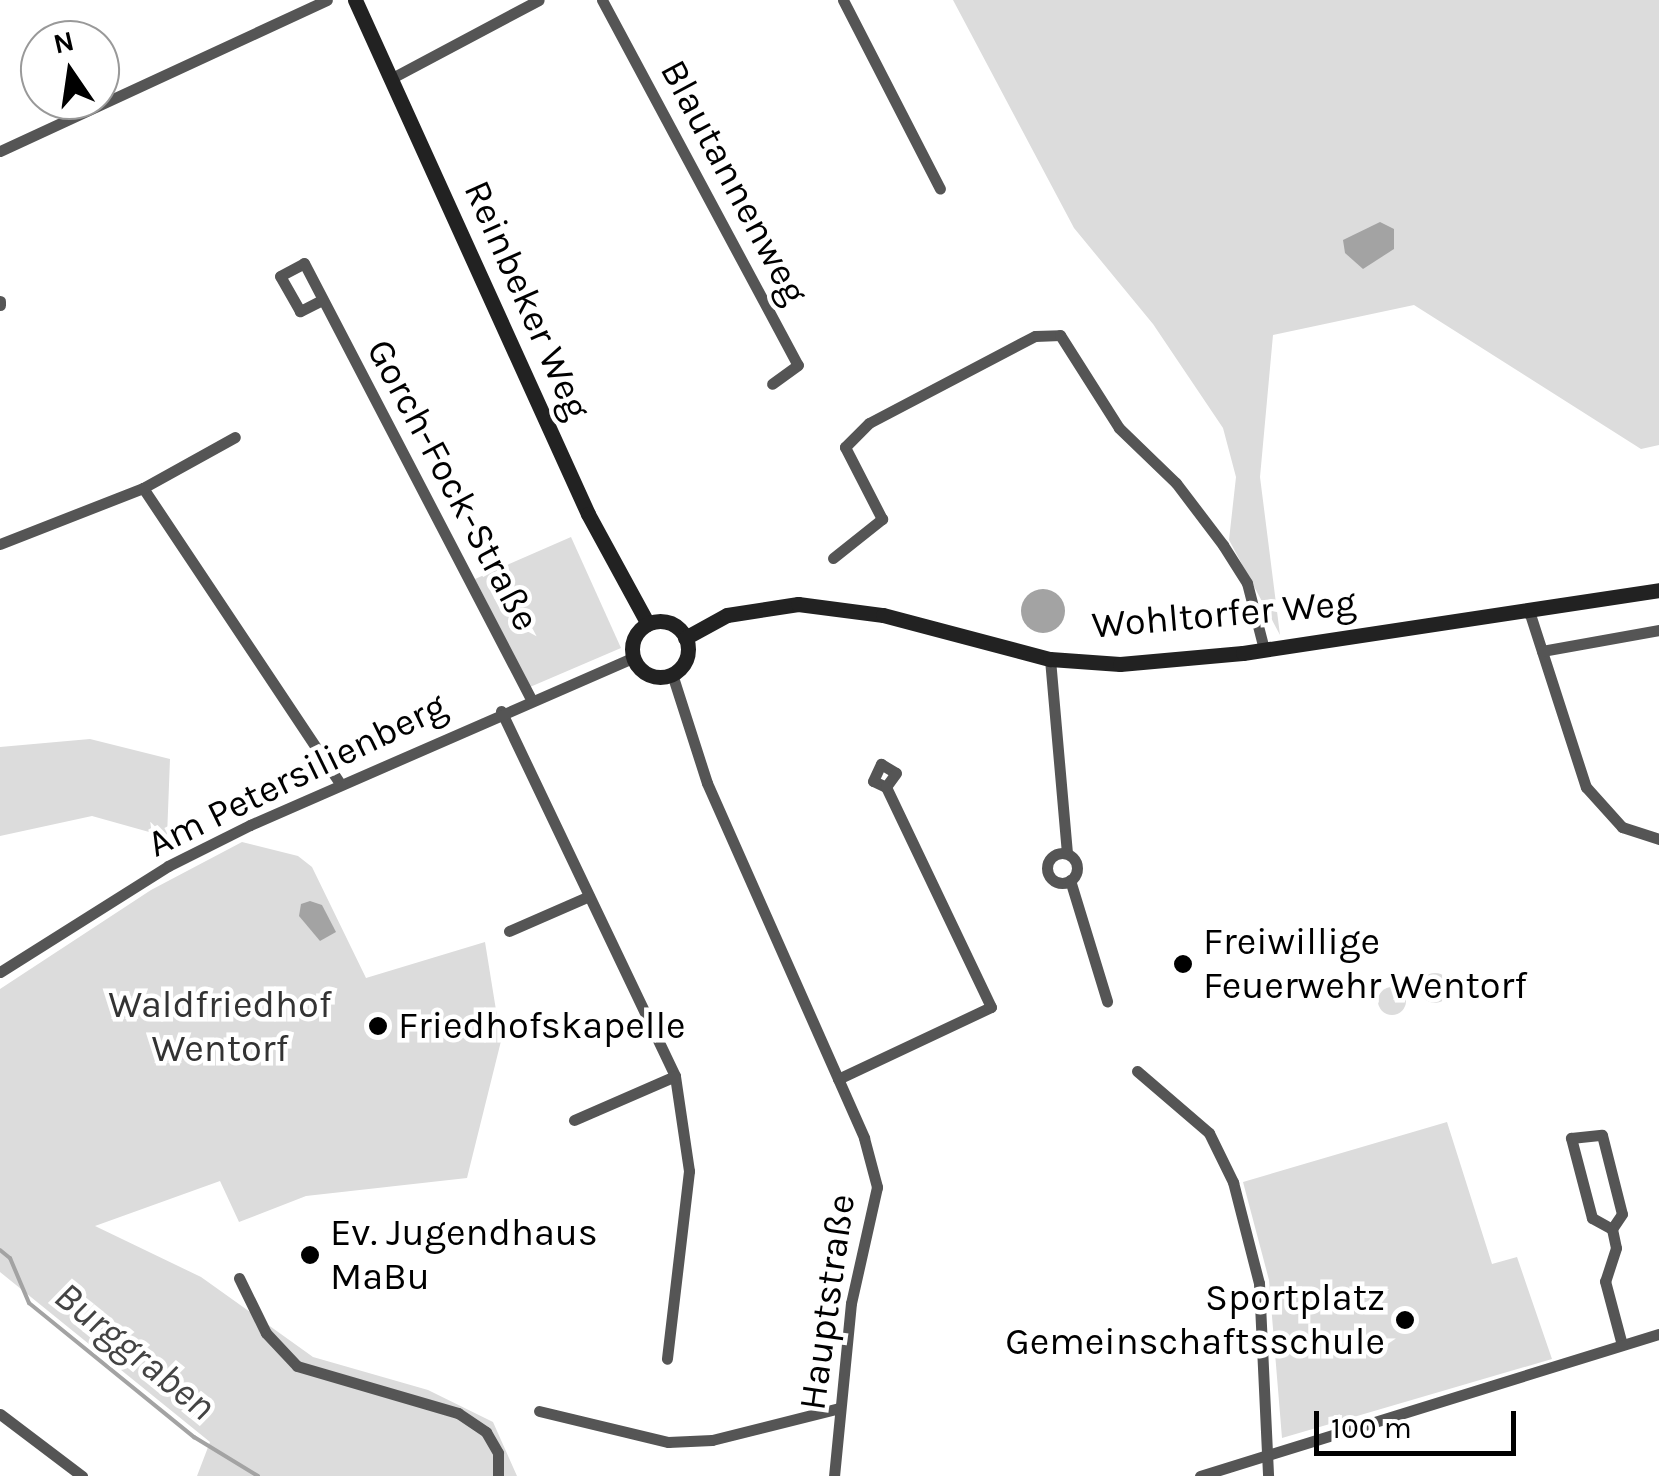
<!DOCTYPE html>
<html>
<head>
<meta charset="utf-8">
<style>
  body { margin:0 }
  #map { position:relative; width:1659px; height:1476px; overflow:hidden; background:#fff; font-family:Karla,sans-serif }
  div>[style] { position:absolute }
  .green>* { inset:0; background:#dcdcdc }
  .round { border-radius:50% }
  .water>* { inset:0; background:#a3a3a3 }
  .stream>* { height:4px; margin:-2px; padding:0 2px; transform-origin:2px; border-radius:2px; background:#a3a3a3 }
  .street>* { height:11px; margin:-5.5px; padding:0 5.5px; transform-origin:5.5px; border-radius:5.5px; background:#555 }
  .street>.ring { margin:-5.5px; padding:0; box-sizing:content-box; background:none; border:11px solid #555; border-radius:50% }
  .secondary>* { height:15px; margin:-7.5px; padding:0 7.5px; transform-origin:7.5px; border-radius:7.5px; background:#222 }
  .secondary>.ring { margin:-7.5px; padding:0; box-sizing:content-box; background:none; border:15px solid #222; border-radius:50% }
  .dots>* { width:28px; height:28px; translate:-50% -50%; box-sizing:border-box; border:5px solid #fff; border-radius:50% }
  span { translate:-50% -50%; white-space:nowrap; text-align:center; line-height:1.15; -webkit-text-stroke:9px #fff; paint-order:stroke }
  .street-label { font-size:38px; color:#000 }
  .poi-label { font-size:38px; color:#000 }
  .left { translate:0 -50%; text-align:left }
  .right { translate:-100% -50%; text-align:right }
  .park-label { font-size:38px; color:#333 }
  .water-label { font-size:40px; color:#444; font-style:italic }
  .north { position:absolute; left:20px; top:20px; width:100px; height:100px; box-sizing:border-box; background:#fff; border:2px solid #999; border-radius:50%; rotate:347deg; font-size:28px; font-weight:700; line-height:40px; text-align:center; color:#000 }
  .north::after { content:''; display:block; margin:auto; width:35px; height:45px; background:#000; clip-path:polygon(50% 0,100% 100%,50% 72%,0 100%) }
  .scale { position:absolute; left:1314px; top:1411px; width:202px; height:45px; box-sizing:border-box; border:5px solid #000; border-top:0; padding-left:12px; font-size:30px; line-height:35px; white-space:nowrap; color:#000; -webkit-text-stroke:8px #fff; paint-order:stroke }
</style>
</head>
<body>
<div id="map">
  <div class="green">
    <div style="clip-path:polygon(953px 0,1659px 0,1659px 445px,1641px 449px,1414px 305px,1273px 335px,1260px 477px,1280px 635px,1229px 540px,1236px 477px,1223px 428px,1153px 324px,1074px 228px)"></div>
    <div style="clip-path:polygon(571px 537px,621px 648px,530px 687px,475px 579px)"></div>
    <div style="clip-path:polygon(90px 739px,170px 759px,167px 837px,92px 816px,0 836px,0 747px)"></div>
    <div style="clip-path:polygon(242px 842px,298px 856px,312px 867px,366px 978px,485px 942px,501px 1041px,467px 1178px,306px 1196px,239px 1222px,220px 1181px,95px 1226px,201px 1277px,313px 1357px,428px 1390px,493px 1422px,517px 1476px,197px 1476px,210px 1442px,0 1272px,0 989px,151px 890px)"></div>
    <div class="round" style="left:1420px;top:973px;width:30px;height:30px"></div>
    <div class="round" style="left:1378px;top:987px;width:28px;height:28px"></div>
    <div style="clip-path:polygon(1447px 1122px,1492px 1264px,1517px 1257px,1552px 1359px,1282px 1438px,1269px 1280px,1243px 1182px)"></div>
  </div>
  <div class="water">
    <div style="clip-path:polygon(1380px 222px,1394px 229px,1394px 249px,1363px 269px,1345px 253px,1343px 240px)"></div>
    <div class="round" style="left:1021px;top:589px;width:44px;height:44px"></div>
    <div style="clip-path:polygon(310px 901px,322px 905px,336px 932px,320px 941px,299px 916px,301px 904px)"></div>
  </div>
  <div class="stream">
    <div style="left:0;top:1250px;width:13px;rotate:39deg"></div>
    <div style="left:10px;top:1258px;width:49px;rotate:67.1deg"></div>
    <div style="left:29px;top:1303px;width:213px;rotate:39.1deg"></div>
    <div style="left:194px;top:1437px;width:75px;rotate:31.4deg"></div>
  </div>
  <div class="street">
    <div style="left:602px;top:0;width:414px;rotate:61.8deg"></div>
    <div style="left:798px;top:365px;width:32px;rotate:144deg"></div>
    <div style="left:843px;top:0;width:212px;rotate:62.8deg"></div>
    <div style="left:392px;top:78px;width:166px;rotate:-28deg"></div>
    <div style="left:0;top:151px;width:360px;rotate:-24.8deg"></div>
    <div style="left:322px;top:300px;width:25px;rotate:153deg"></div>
    <div style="left:300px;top:311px;width:40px;rotate:-119.7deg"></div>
    <div style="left:280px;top:276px;width:27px;rotate:-28deg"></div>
    <div style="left:304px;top:263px;width:490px;rotate:62.5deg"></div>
    <div style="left:0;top:301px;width:4px;rotate:90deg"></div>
    <div style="left:143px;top:488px;width:353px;rotate:56.3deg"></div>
    <div style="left:0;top:544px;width:154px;rotate:-21.4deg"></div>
    <div style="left:143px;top:488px;width:105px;rotate:-29deg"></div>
    <div style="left:833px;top:558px;width:63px;rotate:-38.5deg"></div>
    <div style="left:882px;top:519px;width:81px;rotate:-117.2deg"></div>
    <div style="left:845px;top:447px;width:34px;rotate:-45deg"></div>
    <div style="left:869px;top:423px;width:187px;rotate:-27.7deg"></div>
    <div style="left:1035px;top:336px;width:25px;rotate:-2deg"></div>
    <div style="left:1060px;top:335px;width:110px;rotate:57.6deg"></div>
    <div style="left:1119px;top:428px;width:79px;rotate:44deg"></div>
    <div style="left:1176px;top:483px;width:78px;rotate:52.8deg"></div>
    <div style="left:1223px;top:545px;width:45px;rotate:57.7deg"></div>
    <div style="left:1247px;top:583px;width:68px;rotate:75.6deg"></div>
    <div style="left:1529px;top:611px;width:185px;rotate:72.1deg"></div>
    <div style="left:1586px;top:787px;width:54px;rotate:48deg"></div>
    <div style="left:1622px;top:827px;width:39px;rotate:18deg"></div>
    <div style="left:1542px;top:651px;width:119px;rotate:-10.2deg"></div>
    <div style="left:1050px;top:659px;width:195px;rotate:85deg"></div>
    <div style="left:672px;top:674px;width:114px;rotate:72.2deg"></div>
    <div style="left:707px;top:783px;width:388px;rotate:66.1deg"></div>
    <div style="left:864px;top:1138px;width:51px;rotate:75.1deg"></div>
    <div style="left:877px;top:1187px;width:119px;rotate:102.6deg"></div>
    <div style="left:851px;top:1303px;width:174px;rotate:95.6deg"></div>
    <div style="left:501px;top:711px;width:404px;rotate:64.5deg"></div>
    <div style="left:675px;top:1076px;width:96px;rotate:81.6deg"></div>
    <div style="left:689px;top:1171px;width:189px;rotate:96.7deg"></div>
    <div class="ring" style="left:1047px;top:853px;width:19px;height:19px"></div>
    <div style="left:1070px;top:880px;width:127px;rotate:73deg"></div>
    <div style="left:509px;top:931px;width:87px;rotate:-23.6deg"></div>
    <div style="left:0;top:972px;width:199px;rotate:-32.2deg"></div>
    <div style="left:168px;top:866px;width:92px;rotate:-26.6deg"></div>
    <div style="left:250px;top:825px;width:418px;rotate:-23.6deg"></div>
    <div style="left:1137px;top:1071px;width:95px;rotate:40.7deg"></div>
    <div style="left:1209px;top:1133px;width:55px;rotate:63.9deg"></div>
    <div style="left:1233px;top:1182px;width:104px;rotate:75.6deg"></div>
    <div style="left:1259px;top:1283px;width:193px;rotate:87.3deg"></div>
    <div style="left:838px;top:1079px;width:169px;rotate:-25.2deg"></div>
    <div style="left:991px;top:1007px;width:244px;rotate:-115.5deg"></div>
    <div style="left:886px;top:787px;width:14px;rotate:-155deg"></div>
    <div style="left:873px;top:781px;width:19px;rotate:-65deg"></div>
    <div style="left:881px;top:764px;width:17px;rotate:31deg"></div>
    <div style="left:896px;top:773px;width:17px;rotate:126deg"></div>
    <div style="left:574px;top:1120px;width:110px;rotate:-23.5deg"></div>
    <div style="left:1612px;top:1229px;width:23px;rotate:-151deg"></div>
    <div style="left:1592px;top:1218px;width:83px;rotate:-104.7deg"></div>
    <div style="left:1571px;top:1138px;width:31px;rotate:-6deg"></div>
    <div style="left:1602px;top:1135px;width:81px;rotate:75.8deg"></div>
    <div style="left:1622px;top:1214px;width:18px;rotate:124deg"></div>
    <div style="left:1612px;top:1229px;width:19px;rotate:78deg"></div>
    <div style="left:1616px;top:1248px;width:35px;rotate:108deg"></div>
    <div style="left:1605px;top:1281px;width:66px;rotate:75.1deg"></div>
    <div style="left:239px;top:1278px;width:61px;rotate:63.9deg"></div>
    <div style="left:266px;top:1333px;width:45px;rotate:46.8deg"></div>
    <div style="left:297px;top:1366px;width:168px;rotate:16.3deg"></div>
    <div style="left:458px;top:1413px;width:34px;rotate:34deg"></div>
    <div style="left:486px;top:1432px;width:24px;rotate:60deg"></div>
    <div style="left:498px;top:1453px;width:23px;rotate:90deg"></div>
    <div style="left:539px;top:1411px;width:133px;rotate:13.5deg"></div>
    <div style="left:668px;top:1442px;width:44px;rotate:-2.6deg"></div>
    <div style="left:712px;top:1440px;width:131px;rotate:-14.1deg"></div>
    <div style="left:0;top:1414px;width:103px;rotate:37.1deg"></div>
    <div style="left:1200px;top:1476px;width:480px;rotate:-17.2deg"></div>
  </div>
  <div class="secondary">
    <div style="left:355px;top:0;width:564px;rotate:65.61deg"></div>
    <div style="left:588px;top:514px;width:125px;rotate:61.4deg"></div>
    <div class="ring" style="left:632px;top:621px;width:41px;height:41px"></div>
    <div style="left:685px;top:638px;width:48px;rotate:-28.7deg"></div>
    <div style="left:727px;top:615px;width:72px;rotate:-8.8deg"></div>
    <div style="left:798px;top:604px;width:86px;rotate:7.4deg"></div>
    <div style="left:883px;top:615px;width:173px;rotate:14.8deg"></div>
    <div style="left:1050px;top:659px;width:70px;rotate:4.1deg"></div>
    <div style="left:1120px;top:664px;width:123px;rotate:-5.1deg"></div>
    <div style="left:1243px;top:653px;width:421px;rotate:-8.6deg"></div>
  </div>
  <div class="dots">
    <div style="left:1183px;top:964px;background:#000"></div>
    <div style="left:378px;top:1026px;background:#000"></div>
    <div style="left:310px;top:1255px;background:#000"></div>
    <div style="left:1405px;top:1320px;background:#000"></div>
  </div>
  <div class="street-label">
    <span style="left:734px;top:182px;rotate:62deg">Blautannenweg</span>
    <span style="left:527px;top:300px;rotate:66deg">Reinbeker Weg</span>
    <span style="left:453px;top:485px;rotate:62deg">Gorch-Fock-Straße</span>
    <span style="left:1224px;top:614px;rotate:-5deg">Wohltorfer Weg</span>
    <span style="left:297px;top:775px;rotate:-26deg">Am Petersilienberg</span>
    <span style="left:827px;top:1302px;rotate:-82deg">Hauptstraße</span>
  </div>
  <div class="poi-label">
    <span class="left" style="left:1203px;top:964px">Freiwillige<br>Feuerwehr Wentorf</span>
    <span class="left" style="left:398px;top:1026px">Friedhofskapelle</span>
    <span class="left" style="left:330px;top:1255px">Ev. Jugendhaus<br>MaBu</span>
    <span class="right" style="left:1385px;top:1320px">Sportplatz<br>Gemeinschaftsschule</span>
  </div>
  <div class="park-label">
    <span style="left:220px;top:1027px">Waldfriedhof<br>Wentorf</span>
  </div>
  <div class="water-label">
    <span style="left:135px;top:1351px;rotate:39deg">Burggraben</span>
  </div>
  <div class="north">N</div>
  <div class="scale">100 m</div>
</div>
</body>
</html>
